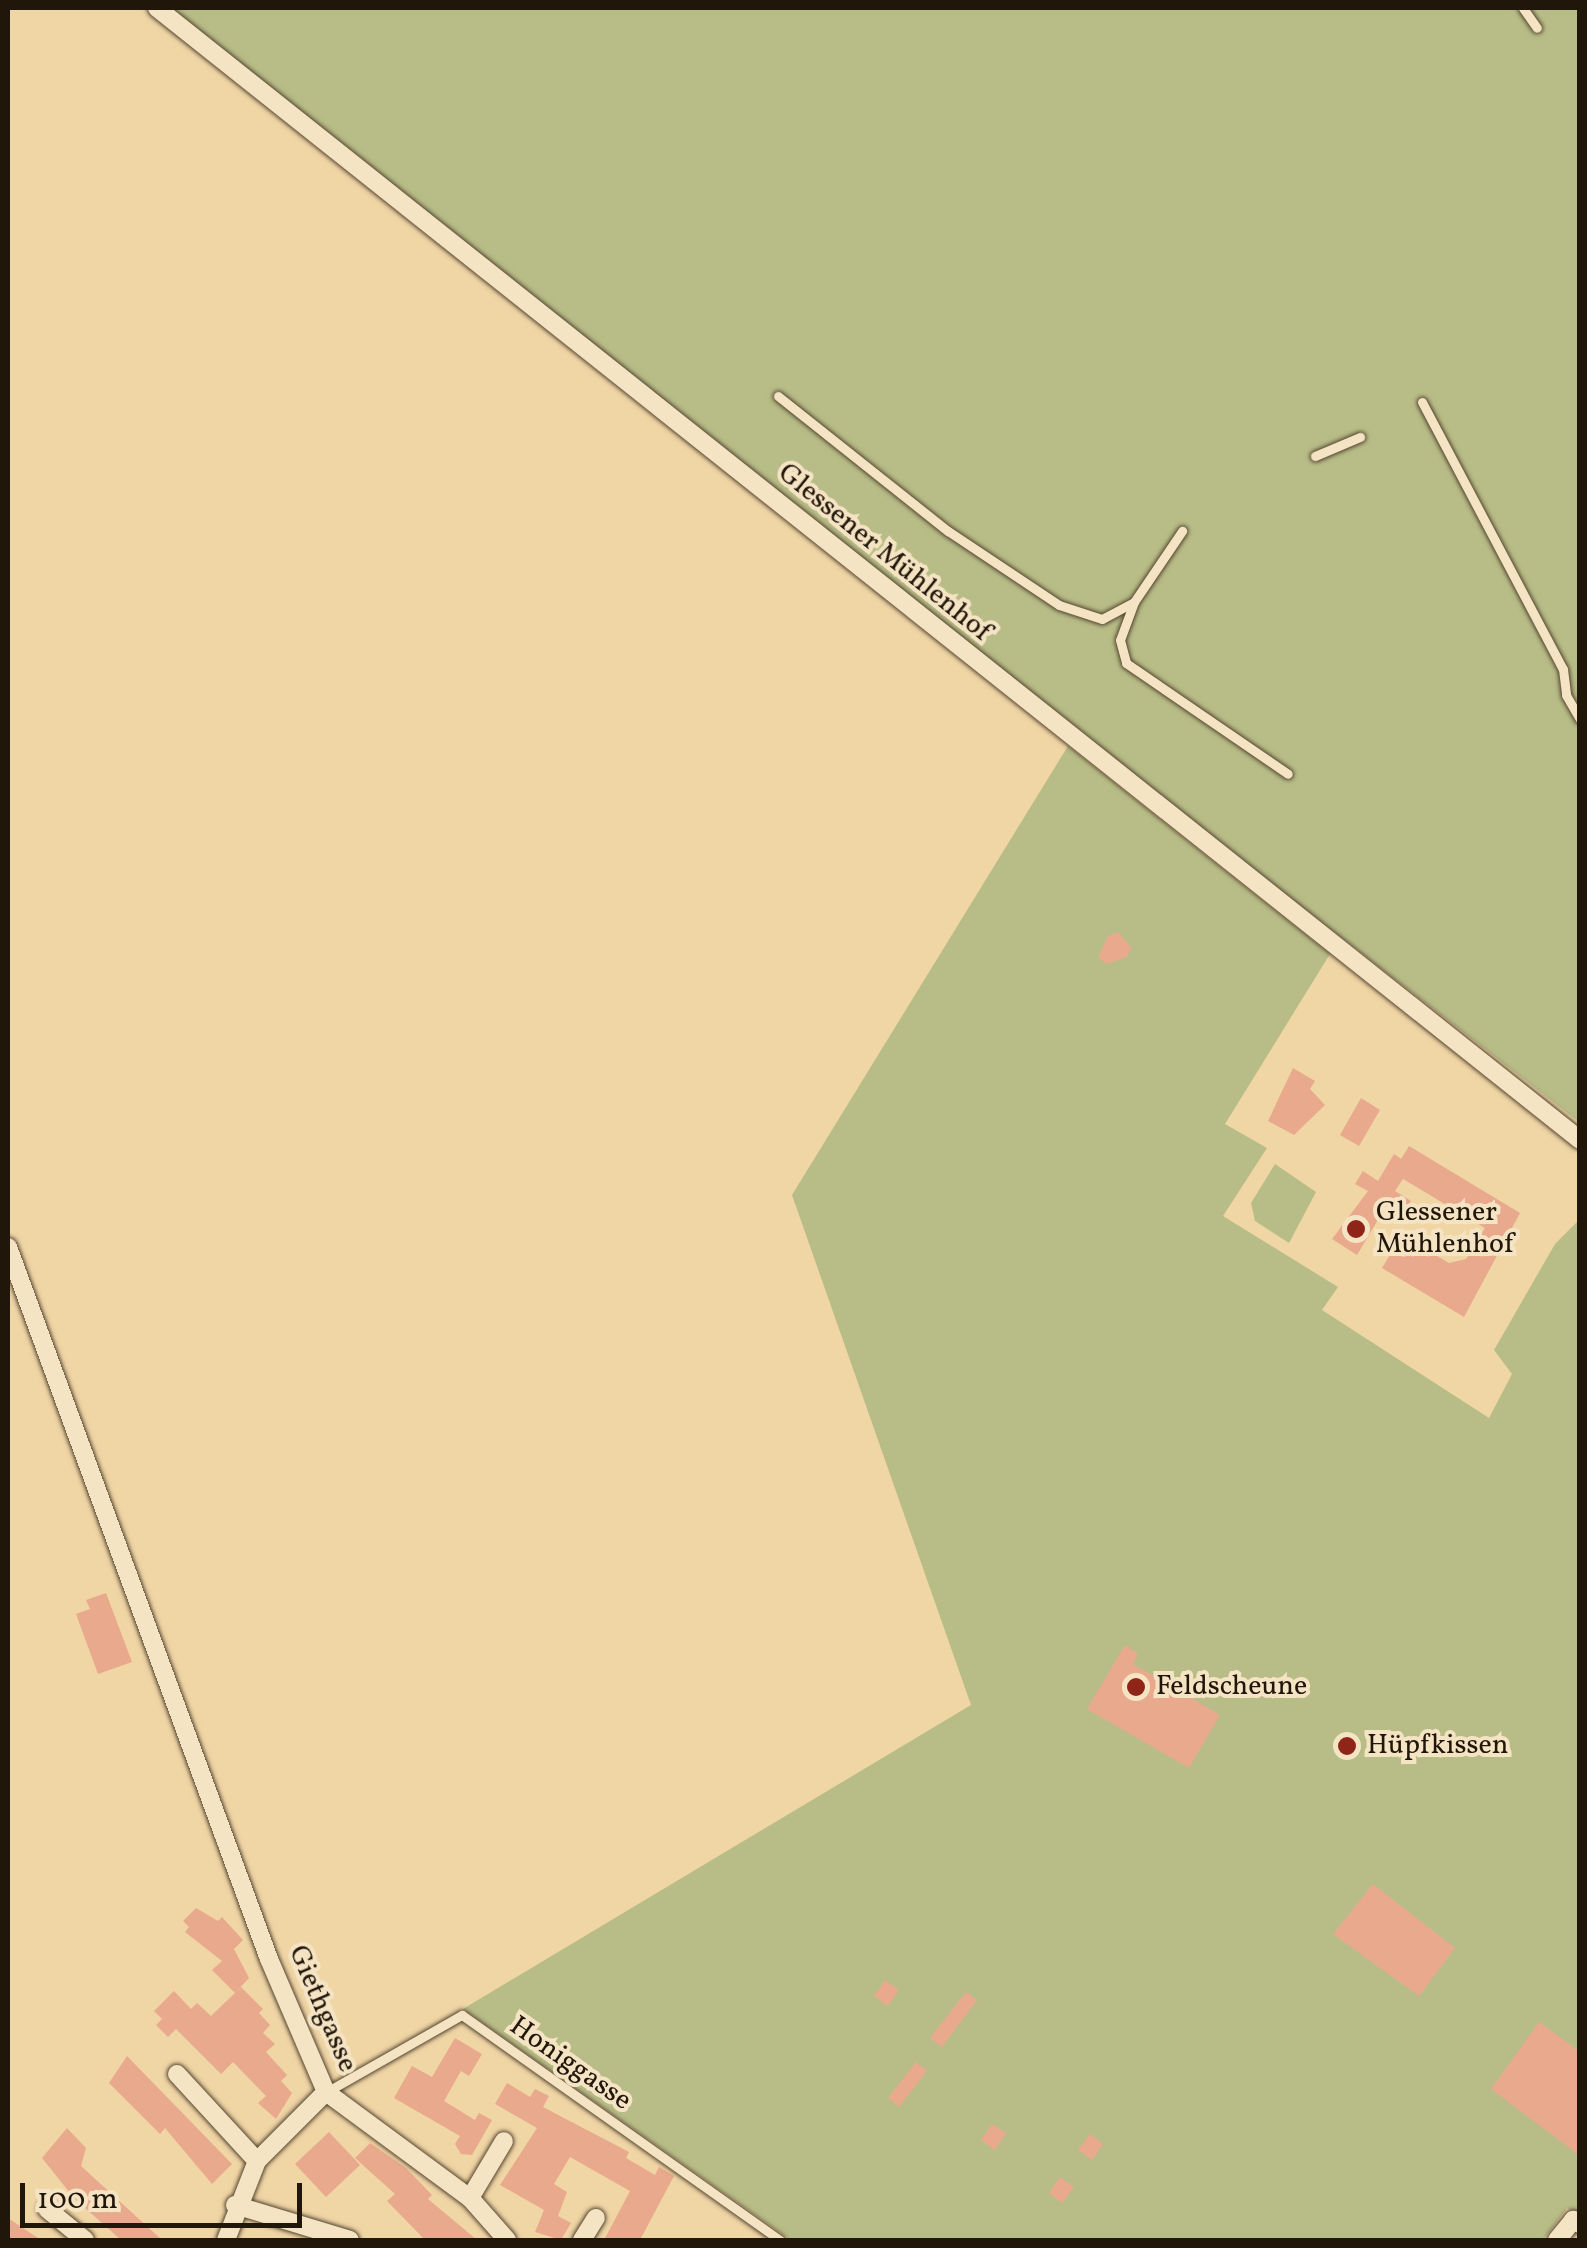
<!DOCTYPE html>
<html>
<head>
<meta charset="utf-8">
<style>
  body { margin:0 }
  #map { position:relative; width:1587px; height:2248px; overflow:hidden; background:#f0d5a5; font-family:Vollkorn,serif }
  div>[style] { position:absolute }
  .green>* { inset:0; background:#b8bd87 }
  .building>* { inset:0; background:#e9a98d }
  .roads { filter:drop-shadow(0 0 2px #554631) drop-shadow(0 0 2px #554631) }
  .lane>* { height:9px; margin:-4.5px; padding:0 4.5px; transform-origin:4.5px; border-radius:4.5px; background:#f5e4c4 }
  .street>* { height:18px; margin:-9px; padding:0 9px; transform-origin:9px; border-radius:9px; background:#f5e4c4 }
  .dots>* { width:28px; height:28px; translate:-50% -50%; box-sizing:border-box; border:5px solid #f5e4c4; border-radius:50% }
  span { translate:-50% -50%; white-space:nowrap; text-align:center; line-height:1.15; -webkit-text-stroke:8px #f5e4c4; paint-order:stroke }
  .street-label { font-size:28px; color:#21160a }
  .poi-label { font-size:28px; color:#21160a }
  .left { translate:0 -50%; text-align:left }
  .frame { position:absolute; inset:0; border:10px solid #21160a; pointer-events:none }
  .scale { position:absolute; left:20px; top:2183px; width:282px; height:45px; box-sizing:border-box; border:5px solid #21160a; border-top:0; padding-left:12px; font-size:30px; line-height:35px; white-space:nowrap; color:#21160a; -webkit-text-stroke:8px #f5e4c4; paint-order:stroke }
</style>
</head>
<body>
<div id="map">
  <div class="green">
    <div style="clip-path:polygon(164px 8px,1579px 8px,1579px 1122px,1077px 732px)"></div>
    <div style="clip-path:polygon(1068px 746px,1330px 954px,1225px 1124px,1267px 1148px,1223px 1216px,1338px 1287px,1322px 1310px,1489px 1418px,1512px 1374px,1494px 1350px,1555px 1244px,1579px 1220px,1579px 2217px,1567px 2208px,1543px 2240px,791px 2240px,463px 2009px,971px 1705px,792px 1195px)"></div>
    <div style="clip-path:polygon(1275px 1164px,1316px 1192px,1289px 1243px,1255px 1221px,1251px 1203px)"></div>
  </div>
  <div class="building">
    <div style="clip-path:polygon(1118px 932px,1131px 947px,1127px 957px,1106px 964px,1098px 957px,1108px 936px)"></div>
    <div style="clip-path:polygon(1293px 1068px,1315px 1081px,1310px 1089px,1325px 1105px,1294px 1135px,1268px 1121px)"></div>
    <div style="clip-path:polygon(1361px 1098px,1380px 1110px,1359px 1146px,1340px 1135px)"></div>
    <div style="clip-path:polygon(1409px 1146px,1520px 1213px,1464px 1317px,1382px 1268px,1402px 1235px,1449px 1263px,1466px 1259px,1485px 1228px,1403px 1179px,1395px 1191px,1411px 1201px,1404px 1212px,1388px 1203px,1357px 1255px,1332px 1239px,1368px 1191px,1355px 1184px,1363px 1171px,1378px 1181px,1394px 1154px,1401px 1159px)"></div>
    <div style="clip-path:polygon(106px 1593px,132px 1662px,98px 1674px,76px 1614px,90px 1609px,86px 1600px)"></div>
    <div style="clip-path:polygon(1125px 1645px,1138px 1654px,1133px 1664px,1220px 1715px,1189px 1768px,1087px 1709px)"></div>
    <div style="clip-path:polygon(1373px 1884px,1455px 1948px,1419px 1996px,1333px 1934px)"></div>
    <div style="clip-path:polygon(196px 1908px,218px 1921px,222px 1917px,243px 1940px,234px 1949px,249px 1978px,235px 1993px,212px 1970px,222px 1961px,185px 1932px,189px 1927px,183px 1921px)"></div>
    <div style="clip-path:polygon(885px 1980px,899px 1990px,888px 2006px,874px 1996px)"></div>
    <div style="clip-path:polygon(241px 1987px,263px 2009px,259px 2013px,270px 2025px,263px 2033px,275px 2044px,266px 2052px,287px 2075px,281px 2081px,292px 2093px,276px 2119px,258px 2103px,266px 2096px,233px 2062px,221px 2074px,176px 2029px,168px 2037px,156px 2025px,162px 2019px,154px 2011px,174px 1991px,191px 2009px,197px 2003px,211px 2016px)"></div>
    <div style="clip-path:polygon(966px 1992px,977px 2000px,942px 2047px,930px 2038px)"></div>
    <div style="clip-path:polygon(1539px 2022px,1580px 2052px,1580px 2156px,1491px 2089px)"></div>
    <div style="clip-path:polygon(455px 2038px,482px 2054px,469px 2076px,461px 2071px,444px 2101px,475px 2120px,479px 2113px,492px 2120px,472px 2155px,461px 2154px,455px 2144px,460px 2136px,394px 2098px,412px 2066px,432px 2077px)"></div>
    <div style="clip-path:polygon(127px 2056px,232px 2164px,212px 2184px,165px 2128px,160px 2134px,109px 2083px)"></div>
    <div style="clip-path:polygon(916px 2062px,927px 2071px,899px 2107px,888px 2098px)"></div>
    <div style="clip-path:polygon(507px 2083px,530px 2097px,535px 2089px,549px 2096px,543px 2107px,629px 2152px,626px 2158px,655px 2175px,659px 2167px,674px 2176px,640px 2240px,604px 2240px,630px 2191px,570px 2157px,554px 2184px,567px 2192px,558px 2216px,571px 2223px,561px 2240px,535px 2232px,544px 2210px,500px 2185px,537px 2128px,495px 2104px)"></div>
    <div style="clip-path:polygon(992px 2124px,1006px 2133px,995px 2150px,981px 2140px)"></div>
    <div style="clip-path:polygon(67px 2128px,86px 2148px,81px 2166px,162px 2240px,121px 2240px,74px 2198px,42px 2158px)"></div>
    <div style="clip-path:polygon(329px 2132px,360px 2165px,326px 2197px,295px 2164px)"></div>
    <div style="clip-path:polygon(1090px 2134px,1103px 2144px,1092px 2160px,1078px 2150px)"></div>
    <div style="clip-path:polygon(370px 2143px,406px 2168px,432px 2195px,428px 2199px,477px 2240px,425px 2240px,387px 2201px,395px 2194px,355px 2158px)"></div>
    <div style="clip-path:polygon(1060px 2177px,1074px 2187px,1062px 2203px,1049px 2193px)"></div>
    <div style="clip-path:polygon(8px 2218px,41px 2240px,8px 2240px)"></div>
  </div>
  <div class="roads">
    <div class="lane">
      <div style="left:1523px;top:8px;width:24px;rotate:55deg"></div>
      <div style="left:778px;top:396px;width:217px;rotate:38.5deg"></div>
      <div style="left:948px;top:531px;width:133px;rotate:33.7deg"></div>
      <div style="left:1059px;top:605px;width:45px;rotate:18deg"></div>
      <div style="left:1102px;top:619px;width:36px;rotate:-28deg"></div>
      <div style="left:1134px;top:602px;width:86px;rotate:-55.9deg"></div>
      <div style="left:1422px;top:402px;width:302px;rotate:62.2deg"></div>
      <div style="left:1563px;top:669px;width:26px;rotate:83deg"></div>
      <div style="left:1566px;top:695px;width:28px;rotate:60deg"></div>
      <div style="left:1315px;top:456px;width:49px;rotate:-22.9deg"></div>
      <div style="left:1134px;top:602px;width:40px;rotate:110.2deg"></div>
      <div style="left:1120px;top:640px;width:24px;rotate:75deg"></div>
      <div style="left:1126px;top:663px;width:196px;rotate:34.4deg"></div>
      <div style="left:328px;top:2091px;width:154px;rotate:-29.6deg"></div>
      <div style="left:462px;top:2015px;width:390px;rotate:35.3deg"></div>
    </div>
    <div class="street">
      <div style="left:157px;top:8px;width:1818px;rotate:38.5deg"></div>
      <div style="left:8px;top:1247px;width:758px;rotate:69.87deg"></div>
      <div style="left:269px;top:1959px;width:145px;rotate:66.8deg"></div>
      <div style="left:326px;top:2092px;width:179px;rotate:36.4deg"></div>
      <div style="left:470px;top:2198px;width:56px;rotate:48.6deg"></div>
      <div style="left:177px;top:2074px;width:118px;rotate:47.4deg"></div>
      <div style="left:470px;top:2198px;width:66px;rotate:-59.2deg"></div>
      <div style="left:235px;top:2205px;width:120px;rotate:16.9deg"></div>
      <div style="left:47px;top:2209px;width:49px;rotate:39.2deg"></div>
      <div style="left:226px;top:2240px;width:85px;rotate:-68.6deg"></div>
      <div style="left:257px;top:2161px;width:98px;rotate:-45deg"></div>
      <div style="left:582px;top:2240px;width:26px;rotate:-58deg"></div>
      <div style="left:1557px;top:2240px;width:26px;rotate:-51deg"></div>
      <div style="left:1573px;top:2220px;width:8px;rotate:30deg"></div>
    </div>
  </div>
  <div class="dots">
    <div style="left:1356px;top:1229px;background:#8f2418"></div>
    <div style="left:1136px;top:1687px;background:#8f2418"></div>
    <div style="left:1347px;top:1746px;background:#8f2418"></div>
  </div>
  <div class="street-label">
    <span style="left:884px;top:553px;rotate:39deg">Glessener Mühlenhof</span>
    <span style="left:322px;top:2009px;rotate:67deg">Giethgasse</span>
    <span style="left:570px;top:2064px;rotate:35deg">Honiggasse</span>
  </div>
  <div class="poi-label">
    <span class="left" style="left:1376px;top:1229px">Glessener<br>Mühlenhof</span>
    <span class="left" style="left:1156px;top:1687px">Feldscheune</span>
    <span class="left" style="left:1367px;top:1746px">Hüpfkissen</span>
  </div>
  <div class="frame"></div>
  <div class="scale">100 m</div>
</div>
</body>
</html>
